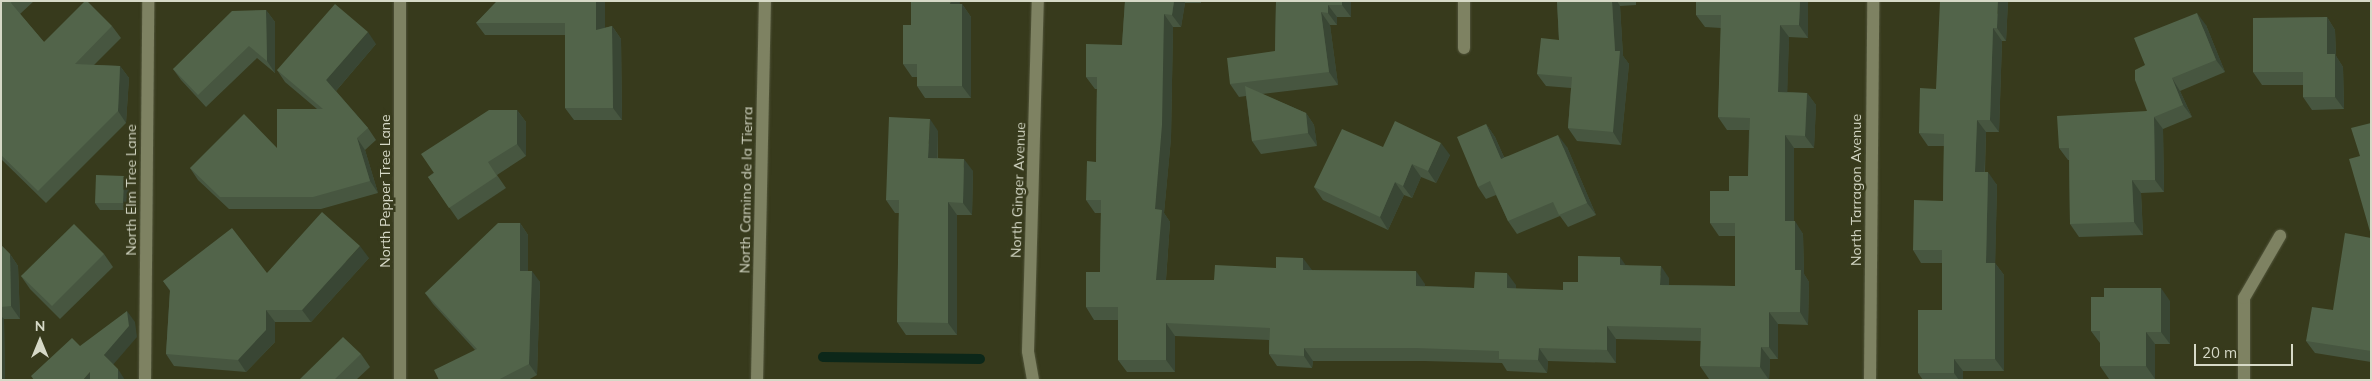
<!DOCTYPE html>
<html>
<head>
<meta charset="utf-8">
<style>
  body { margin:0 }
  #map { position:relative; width:2372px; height:381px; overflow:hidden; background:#373a1c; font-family:Mulish,sans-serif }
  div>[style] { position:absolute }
  .stream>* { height:10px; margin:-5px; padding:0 5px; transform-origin:5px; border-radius:5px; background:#0c2719 }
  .roads { filter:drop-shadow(0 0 1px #52553b) drop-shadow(0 0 1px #52553b) }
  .minor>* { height:12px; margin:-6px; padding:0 6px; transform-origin:6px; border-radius:6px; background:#7e8262 }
  .wall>* { inset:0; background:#475640 }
  .shaded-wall>* { inset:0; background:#394634 }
  .building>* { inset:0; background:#52644a }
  span { translate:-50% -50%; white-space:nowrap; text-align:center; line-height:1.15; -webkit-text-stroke:5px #373a1c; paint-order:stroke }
  .street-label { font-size:14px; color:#d6d9c7 }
  .frame { position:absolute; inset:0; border:2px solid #d6d9c7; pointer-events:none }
  .north { position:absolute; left:15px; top:316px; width:50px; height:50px; -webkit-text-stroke:4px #373a1c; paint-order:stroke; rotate:0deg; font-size:14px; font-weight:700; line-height:20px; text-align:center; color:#d6d9c7 }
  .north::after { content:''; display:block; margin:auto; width:18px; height:22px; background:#d6d9c7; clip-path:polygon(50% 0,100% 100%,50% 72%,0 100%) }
  .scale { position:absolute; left:2194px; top:344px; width:99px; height:22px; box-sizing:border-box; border:2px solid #d6d9c7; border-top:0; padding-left:6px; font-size:15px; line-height:18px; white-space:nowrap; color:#d6d9c7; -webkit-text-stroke:4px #373a1c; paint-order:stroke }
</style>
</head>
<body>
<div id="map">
  <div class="stream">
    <div style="left:823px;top:357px;width:157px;rotate:0.7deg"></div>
  </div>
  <div class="roads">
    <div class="minor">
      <div style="left:400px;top:1px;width:379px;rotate:90deg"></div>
      <div style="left:1464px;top:48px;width:47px;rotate:-90deg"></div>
      <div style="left:145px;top:380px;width:379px;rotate:-89.5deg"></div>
      <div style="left:757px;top:380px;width:379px;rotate:-88.8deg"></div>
      <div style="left:1033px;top:380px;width:29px;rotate:-100deg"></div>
      <div style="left:1028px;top:351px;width:350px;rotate:-88.4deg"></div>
      <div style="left:1870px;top:380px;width:379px;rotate:-89.5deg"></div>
      <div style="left:2244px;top:380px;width:82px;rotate:-90deg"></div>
      <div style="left:2244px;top:298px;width:72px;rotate:-59.9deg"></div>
    </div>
  </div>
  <div class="wall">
    <div style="clip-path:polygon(1px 1px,34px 1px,20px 14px,44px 42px,112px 26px,121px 38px,94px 65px,120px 66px,129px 78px,126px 123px,46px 203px,1px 159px)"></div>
    <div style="clip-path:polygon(497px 1px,605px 28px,612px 26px,621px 39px,622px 120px,574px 120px,565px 108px,565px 35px,485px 35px,476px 23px)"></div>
    <div style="clip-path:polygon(1125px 1px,1201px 1px,1201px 3px,1185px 3px,1181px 27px,1173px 27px,1171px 138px,1164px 213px,1170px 222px,1166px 280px,1214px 280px,1312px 270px,1425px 284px,1425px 286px,1474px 288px,1516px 285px,1516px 289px,1563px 290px,1578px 282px,1626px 265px,1669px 278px,1669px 285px,1735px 286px,1735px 236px,1719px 236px,1710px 223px,1729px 191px,1748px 176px,1749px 130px,1727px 130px,1718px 117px,1721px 28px,1705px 27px,1696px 15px,1808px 1px,1808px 38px,1789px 37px,1787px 92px,1807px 93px,1816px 105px,1814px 148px,1794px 148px,1794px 221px,1803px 234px,1804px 274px,1809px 282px,1808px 325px,1778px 324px,1778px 359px,1770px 359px,1769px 380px,1709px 379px,1700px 366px,1701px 341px,1616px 339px,1616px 363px,1548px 361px,1547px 373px,1507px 371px,1502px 363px,1424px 361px,1313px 361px,1312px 368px,1277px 366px,1269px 354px,1269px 340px,1175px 336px,1175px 372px,1127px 372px,1118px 360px,1118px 320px,1094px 320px,1086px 307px,1100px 272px,1101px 213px,1095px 213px,1086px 200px,1096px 162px,1097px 89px,1095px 89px,1086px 77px,1122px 45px)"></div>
    <div style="clip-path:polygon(1276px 1px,1351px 1px,1351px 17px,1337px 17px,1337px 25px,1330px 25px,1338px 85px,1262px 94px,1306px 113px,1314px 125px,1317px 146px,1261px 154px,1252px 141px,1246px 96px,1239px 97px,1230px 84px,1275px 51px)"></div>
    <div style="clip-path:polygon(1557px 1px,1636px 1px,1636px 5px,1620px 6px,1623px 56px,1629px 64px,1621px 145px,1577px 141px,1568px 128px,1571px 88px,1546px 86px,1537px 74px,1559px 40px)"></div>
    <div style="clip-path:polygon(2008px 1px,2006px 41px,2002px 41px,1999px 132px,1986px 132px,1985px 172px,1997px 185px,1995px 263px,2004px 275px,2004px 371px,1963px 371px,1963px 380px,1923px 380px,1918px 373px,1942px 310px,1942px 263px,1921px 263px,1913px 250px,1943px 201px,1944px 146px,1928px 146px,1919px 133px,1936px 89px)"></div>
    <div style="clip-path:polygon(960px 4px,962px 4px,971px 17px,971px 98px,925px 98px,917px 86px,917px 77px,912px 77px,903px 64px,911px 25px)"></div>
    <div style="clip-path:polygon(266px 10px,275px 22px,275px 73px,257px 58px,206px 107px,181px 80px,173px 69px)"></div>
    <div style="clip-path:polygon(2327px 17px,2335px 30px,2336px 56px,2343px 67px,2344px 109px,2312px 110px,2303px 97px,2303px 85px,2262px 85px,2253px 72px)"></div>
    <div style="clip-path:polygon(2206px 25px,2225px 72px,2180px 91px,2192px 117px,2163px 129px,2164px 192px,2141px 193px,2143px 235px,2079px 237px,2070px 224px,2069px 160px,2068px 160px,2059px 148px,2147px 111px)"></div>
    <div style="clip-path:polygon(376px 44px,336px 91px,368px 128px,376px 140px,365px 150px,378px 193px,321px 209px,229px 209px,198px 180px,190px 168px,277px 148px,317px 109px,285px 82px,277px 70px)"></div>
    <div style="clip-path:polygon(517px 110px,526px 122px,526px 156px,497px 175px,506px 188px,458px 220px,428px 177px)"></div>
    <div style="clip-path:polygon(1486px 124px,1495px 137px,1504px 157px,1567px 147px,1596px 215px,1568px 227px,1560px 216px,1517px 234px,1508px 221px,1496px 195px,1486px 199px,1478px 187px)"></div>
    <div style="clip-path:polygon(938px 131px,938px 158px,973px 171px,972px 215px,957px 215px,957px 335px,906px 335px,897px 322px,899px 213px,895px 213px,886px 200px)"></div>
    <div style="clip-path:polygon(1383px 147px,1450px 155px,1436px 183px,1421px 177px,1412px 198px,1404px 195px,1388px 230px,1323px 200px,1314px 187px)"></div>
    <div style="clip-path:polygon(129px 183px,128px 210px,100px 210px,95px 203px)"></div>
    <div style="clip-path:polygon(520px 223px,528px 235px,528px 271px,540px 282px,537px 375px,528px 380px,439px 380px,475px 350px,433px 304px,425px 293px)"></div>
    <div style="clip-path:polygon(2371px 238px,2371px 362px,2315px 353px,2306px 341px,2333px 310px)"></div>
    <div style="clip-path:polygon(1px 245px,10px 254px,18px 266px,20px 319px,4px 319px,5px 380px,1px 380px)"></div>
    <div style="clip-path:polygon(104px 254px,113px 267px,60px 319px,30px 289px,21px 276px)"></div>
    <div style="clip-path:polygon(369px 258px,311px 322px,275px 322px,275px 342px,246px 372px,174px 366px,166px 354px,170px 291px,163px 281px,267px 273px)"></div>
    <div style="clip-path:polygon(2170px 301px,2170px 344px,2155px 344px,2155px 379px,2109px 379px,2100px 366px,2100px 343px,2091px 331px)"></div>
    <div style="clip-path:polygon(361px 354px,370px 367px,356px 380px,299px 380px)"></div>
  </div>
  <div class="shaded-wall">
    <div style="clip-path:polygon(596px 1px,605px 1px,605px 43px,596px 30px)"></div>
    <div style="clip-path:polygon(951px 1px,960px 1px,959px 17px,950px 4px)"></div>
    <div style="clip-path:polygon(1174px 1px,1184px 1px,1185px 3px,1181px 27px,1172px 15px)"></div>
    <div style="clip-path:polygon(1342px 1px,1351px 1px,1351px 17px,1342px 5px)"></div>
    <div style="clip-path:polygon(1612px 1px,1617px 1px,1620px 6px,1623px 56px,1629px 64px,1621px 145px,1613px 132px,1615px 51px)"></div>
    <div style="clip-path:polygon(1800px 1px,1808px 1px,1808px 38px,1799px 25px)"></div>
    <div style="clip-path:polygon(1998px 1px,2008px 1px,2006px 41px,1997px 28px)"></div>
    <div style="clip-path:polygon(962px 4px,971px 17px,971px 98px,962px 86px)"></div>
    <div style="clip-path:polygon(1328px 5px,1337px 17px,1337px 25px,1328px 13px)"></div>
    <div style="clip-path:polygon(266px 10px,275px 22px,275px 73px,267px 61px)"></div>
    <div style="clip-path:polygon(1321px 12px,1330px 25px,1338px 85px,1329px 72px)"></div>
    <div style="clip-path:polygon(2197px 13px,2206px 25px,2225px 72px,2216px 60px)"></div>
    <div style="clip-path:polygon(1164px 14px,1173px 27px,1171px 138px,1164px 213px,1170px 222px,1165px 292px,1156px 280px,1155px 209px)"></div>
    <div style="clip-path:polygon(2327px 17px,2335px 30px,2336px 56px,2343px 67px,2344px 109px,2335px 97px,2327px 54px)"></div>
    <div style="clip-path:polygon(1780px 25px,1789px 37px,1787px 105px,1778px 92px)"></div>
    <div style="clip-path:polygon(612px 26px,621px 39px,622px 120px,613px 108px)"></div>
    <div style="clip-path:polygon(1993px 28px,2002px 41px,1999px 132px,1990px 120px)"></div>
    <div style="clip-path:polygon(368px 32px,376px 44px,335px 92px,326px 80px)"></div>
    <div style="clip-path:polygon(120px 66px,129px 78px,126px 123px,118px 111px)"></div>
    <div style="clip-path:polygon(2172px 78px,2180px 91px,2192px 117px,2183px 105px)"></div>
    <div style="clip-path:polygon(1807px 93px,1816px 105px,1814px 148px,1805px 136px)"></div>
    <div style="clip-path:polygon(517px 110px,526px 122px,526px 156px,517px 144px)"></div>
    <div style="clip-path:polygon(1306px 113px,1314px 125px,1317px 146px,1308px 133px)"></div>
    <div style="clip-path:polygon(2154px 117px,2163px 129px,2164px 192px,2155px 180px)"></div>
    <div style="clip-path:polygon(930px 119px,938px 131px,937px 170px,928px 158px)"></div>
    <div style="clip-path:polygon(1977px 120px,1986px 132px,1984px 184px,1975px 172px)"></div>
    <div style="clip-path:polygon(1486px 124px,1495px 137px,1510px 171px,1501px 159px)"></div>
    <div style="clip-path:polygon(1558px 135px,1567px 147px,1596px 215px,1587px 203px)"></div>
    <div style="clip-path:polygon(1785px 135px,1794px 148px,1794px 234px,1785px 221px)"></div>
    <div style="clip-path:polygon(357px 138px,365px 150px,378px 193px,370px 181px)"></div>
    <div style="clip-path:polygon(1441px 143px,1450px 155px,1436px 183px,1428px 171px)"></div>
    <div style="clip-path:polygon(964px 159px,973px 171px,972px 215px,963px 203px)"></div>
    <div style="clip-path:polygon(1412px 164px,1421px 177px,1412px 198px,1403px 186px)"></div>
    <div style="clip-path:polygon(1988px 172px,1997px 185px,1995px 275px,1986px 263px)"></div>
    <div style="clip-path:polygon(124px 176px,129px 183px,128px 210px,123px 203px)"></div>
    <div style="clip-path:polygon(2132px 180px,2141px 193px,2143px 235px,2134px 222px)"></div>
    <div style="clip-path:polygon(1395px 182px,1404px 195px,1388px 230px,1380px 217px)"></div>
    <div style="clip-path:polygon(948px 202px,957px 215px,957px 335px,948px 323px)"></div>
    <div style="clip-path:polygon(1795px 221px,1803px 234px,1804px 274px,1809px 282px,1808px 325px,1800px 312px,1795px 270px)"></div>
    <div style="clip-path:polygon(520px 223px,528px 235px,528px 282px,520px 271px)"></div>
    <div style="clip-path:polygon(360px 246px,369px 258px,311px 322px,302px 310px)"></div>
    <div style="clip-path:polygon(10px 254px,18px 266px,20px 319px,11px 306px)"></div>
    <div style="clip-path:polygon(1620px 257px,1629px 270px,1620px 265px)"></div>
    <div style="clip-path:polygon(1303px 258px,1312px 270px,1303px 270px)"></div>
    <div style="clip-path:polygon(1995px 263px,2004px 275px,2004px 371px,1995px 359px)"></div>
    <div style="clip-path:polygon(1661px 266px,1669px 278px,1669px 297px,1660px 285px)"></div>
    <div style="clip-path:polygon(532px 271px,540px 282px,537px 375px,529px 364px)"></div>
    <div style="clip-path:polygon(1416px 271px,1425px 284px,1425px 299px,1416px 286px)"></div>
    <div style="clip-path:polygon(1507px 273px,1516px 285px,1516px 301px,1507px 288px)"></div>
    <div style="clip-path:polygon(2161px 288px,2170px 301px,2170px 344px,2161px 332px)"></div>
    <div style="clip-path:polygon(266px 310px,275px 322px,275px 342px,246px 372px,238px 360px)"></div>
    <div style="clip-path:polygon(127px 311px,135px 322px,137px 337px,112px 366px,104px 355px)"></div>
    <div style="clip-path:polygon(1769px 312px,1778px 324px,1778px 359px,1769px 347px)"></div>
    <div style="clip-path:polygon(1px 316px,4px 319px,5px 380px,1px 380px)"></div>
    <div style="clip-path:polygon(1166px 323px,1175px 336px,1175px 372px,1166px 360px)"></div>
    <div style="clip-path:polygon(1607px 326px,1616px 339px,1616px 363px,1607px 350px)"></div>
    <div style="clip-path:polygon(2146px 332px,2155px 344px,2155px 379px,2146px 366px)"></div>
    <div style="clip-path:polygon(1761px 347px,1770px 359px,1769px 380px,1760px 367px)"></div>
    <div style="clip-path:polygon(1304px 348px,1313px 361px,1312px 368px,1304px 356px)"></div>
    <div style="clip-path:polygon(1539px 348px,1548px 361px,1547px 373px,1538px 360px)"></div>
    <div style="clip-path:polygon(1954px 359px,1963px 371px,1963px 380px,1959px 380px,1954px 373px)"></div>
    <div style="clip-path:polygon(118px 369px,125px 380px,118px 380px)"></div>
    <div style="clip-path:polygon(90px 372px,95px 380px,83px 380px)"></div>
  </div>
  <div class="building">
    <div style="clip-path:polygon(1px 1px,12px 1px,11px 3px,44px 42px,85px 1px,87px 1px,112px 26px,75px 64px,120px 66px,118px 111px,38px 191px,1px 155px)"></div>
    <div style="clip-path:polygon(497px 1px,596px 1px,596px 30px,612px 26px,613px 108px,565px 108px,565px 23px,476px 23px)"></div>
    <div style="clip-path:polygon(911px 1px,951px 1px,950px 4px,962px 4px,962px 86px,917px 86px,917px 64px,903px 64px,903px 25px,911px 25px)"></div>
    <div style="clip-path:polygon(1125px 1px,1174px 1px,1172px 15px,1164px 14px,1162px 125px,1155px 209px,1162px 210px,1156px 280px,1214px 280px,1215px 265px,1276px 268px,1276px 257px,1303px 258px,1303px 270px,1416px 271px,1416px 286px,1474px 288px,1475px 272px,1507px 273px,1507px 288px,1563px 290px,1563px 282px,1578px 282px,1578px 256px,1620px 257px,1620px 265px,1661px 266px,1660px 285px,1735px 286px,1735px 223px,1710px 223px,1710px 191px,1729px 191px,1729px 176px,1748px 176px,1750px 118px,1718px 117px,1721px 15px,1696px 15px,1696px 1px,1800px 1px,1799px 25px,1780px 25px,1778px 92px,1807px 93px,1805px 136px,1785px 135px,1785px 221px,1795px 221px,1795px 270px,1801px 270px,1800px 312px,1769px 312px,1769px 347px,1761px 347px,1760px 367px,1700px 366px,1701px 328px,1607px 326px,1607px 350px,1539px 348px,1538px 360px,1499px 359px,1499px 351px,1416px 348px,1304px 348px,1304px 356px,1269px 354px,1270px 328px,1166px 323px,1166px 360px,1118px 360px,1118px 307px,1086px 307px,1086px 272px,1100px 272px,1101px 200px,1086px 200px,1087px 161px,1096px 162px,1097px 77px,1086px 77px,1086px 44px,1122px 45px)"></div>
    <div style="clip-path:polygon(1276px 1px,1342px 1px,1342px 5px,1328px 5px,1328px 13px,1321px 12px,1329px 72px,1230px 84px,1227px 58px,1275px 51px)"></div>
    <div style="clip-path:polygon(1557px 1px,1612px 1px,1615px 51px,1620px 51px,1613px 132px,1568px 128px,1572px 77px,1537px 74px,1541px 38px,1559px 40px)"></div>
    <div style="clip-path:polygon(1940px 1px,1998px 1px,1997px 28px,1993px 28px,1990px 120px,1977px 120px,1975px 172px,1988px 172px,1986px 263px,1995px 263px,1995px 359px,1954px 359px,1954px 373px,1918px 373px,1918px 310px,1942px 310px,1942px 250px,1913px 250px,1914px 200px,1943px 201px,1944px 134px,1919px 133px,1920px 88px,1936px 89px)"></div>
    <div style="clip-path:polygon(335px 4px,368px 32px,326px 80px,368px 128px,357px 138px,370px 181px,313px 197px,220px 197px,190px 168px,244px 114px,277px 148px,277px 109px,323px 109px,277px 70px)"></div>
    <div style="clip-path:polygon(266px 10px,267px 61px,249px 46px,198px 95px,173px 69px,232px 11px)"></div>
    <div style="clip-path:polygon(2197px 13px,2216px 60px,2172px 78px,2183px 105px,2154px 117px,2155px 180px,2132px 180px,2134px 222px,2070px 224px,2069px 148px,2059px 148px,2057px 116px,2147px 111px,2135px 80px,2135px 70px,2145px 65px,2134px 38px)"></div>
    <div style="clip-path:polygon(2327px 17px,2327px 54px,2335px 54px,2335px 97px,2303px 97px,2303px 72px,2253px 72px,2253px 18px)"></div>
    <div style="clip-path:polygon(1245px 86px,1306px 113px,1308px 133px,1252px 141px)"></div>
    <div style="clip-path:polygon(489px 110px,517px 110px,517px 144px,488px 162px,497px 176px,449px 208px,428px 177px,434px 173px,421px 154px)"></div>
    <div style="clip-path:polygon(889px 117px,930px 119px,928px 158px,964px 159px,963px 203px,948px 202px,948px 323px,897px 322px,899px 200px,886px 200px)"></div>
    <div style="clip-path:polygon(1395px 121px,1441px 143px,1428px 171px,1412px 164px,1403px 186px,1395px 182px,1380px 217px,1314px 187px,1342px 129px,1383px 147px)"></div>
    <div style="clip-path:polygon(2371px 123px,2371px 235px,2349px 159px,2360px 156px,2351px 128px)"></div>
    <div style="clip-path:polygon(1486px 124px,1501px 159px,1558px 135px,1587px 203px,1559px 215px,1553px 202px,1508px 221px,1490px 181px,1478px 187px,1457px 137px)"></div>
    <div style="clip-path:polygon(96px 175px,124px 176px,123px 203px,95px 203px)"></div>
    <div style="clip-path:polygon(322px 212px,360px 246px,302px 310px,266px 310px,266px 330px,238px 360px,166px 354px,170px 290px,163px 281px,232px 228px,267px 273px)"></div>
    <div style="clip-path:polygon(498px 223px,520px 223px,520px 271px,532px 271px,529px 364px,498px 380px,439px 380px,434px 370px,477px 349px,425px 293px)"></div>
    <div style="clip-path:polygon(74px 224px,104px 254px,52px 306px,21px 276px)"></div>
    <div style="clip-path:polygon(2345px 233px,2371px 238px,2371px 351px,2306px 341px,2312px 307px,2333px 310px)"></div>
    <div style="clip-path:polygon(1px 245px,10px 254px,11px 306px,1px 307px)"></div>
    <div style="clip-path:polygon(2104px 288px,2161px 288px,2161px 332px,2146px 332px,2146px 366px,2100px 366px,2100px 331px,2091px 331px,2091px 297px,2104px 297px)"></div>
    <div style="clip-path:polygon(127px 311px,129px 326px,104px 355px,118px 369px,118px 380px,90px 380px,90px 372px,83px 380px,34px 380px,31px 376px,72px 338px,80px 346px)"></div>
    <div style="clip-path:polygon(343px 337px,361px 354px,334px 380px,299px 380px)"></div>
  </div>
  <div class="street-label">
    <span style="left:131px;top:190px;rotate:-90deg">North Elm Tree Lane</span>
    <span style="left:746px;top:190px;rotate:-89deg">North Camino de la Tierra</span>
    <span style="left:1018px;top:190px;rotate:-88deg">North Ginger Avenue</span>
    <span style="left:1856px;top:190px;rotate:-90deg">North Tarragon Avenue</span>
    <span style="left:385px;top:191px;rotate:-90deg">North Pepper Tree Lane</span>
  </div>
  <div class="frame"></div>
  <div class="north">N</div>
  <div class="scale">20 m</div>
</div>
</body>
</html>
